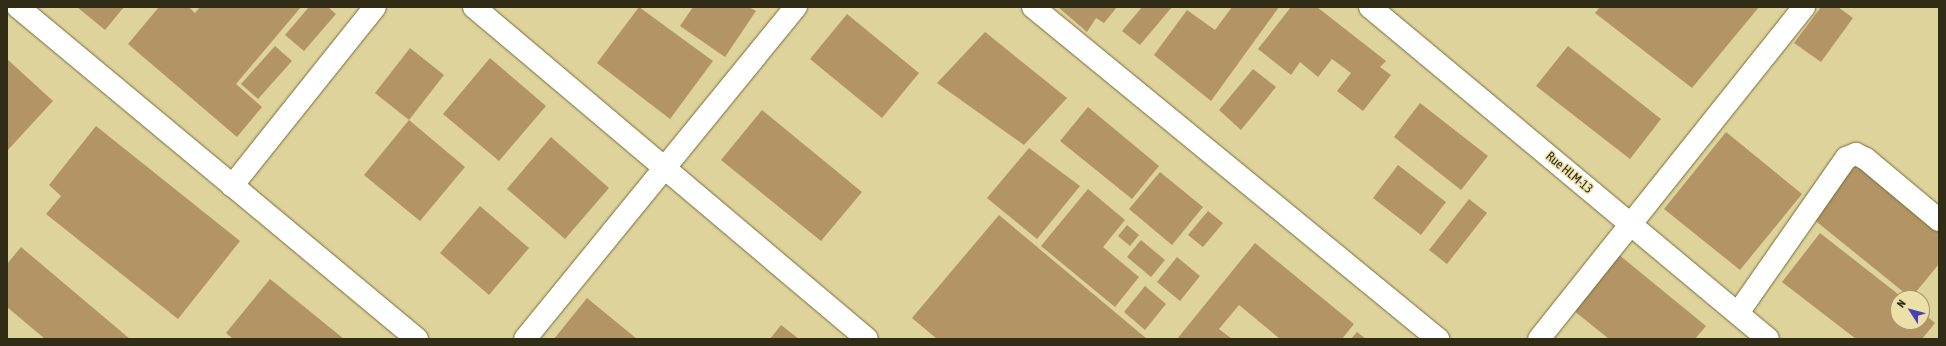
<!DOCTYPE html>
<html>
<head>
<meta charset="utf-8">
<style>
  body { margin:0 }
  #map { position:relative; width:1946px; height:346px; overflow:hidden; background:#ded39b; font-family:"Asap Condensed",sans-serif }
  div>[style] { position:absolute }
  .building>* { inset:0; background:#b39565 }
  .roads { filter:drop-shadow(0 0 1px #766c37) drop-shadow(0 0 1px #766c37) }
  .minor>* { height:22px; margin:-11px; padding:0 11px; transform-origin:11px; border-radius:11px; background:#fff }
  span { translate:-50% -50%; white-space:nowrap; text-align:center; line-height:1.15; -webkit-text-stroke:3px #ebe0a8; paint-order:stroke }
  .street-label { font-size:13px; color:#302c15 }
  .frame { position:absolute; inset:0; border:8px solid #302c15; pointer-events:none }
  .north { position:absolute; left:1890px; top:290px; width:40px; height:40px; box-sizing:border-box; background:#ebe0a8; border:1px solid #a0986d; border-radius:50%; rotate:306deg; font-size:11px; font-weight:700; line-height:16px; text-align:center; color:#302c15 }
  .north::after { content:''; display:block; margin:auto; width:14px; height:18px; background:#4740b6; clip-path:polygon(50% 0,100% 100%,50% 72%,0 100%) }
</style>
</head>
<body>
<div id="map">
  <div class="building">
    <div style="clip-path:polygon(77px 7px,124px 7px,105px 30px)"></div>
    <div style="clip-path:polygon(159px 7px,189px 7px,195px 13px,200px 7px,301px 7px,236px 84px,262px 107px,237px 137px,128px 44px)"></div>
    <div style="clip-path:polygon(309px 7px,328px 7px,336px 14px,304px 51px,285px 35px)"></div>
    <div style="clip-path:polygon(639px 7px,713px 61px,670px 119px,597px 63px)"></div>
    <div style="clip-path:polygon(693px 7px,749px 7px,756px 11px,725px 57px,680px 26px)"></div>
    <div style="clip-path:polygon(1058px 7px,1117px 7px,1104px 23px,1096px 18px,1087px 32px)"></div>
    <div style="clip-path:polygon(1142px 7px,1172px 7px,1140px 45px,1122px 31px)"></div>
    <div style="clip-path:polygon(1232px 7px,1279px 7px,1211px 101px,1154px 55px,1187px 10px,1215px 30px)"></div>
    <div style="clip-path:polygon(1291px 7px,1317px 7px,1386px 61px,1380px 67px,1391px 75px,1363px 111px,1337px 91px,1351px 73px,1332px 59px,1318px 77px,1300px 62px,1291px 75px,1258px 49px)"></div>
    <div style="clip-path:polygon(1600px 7px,1759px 7px,1692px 88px,1595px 13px)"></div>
    <div style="clip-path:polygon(1821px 7px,1838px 7px,1853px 18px,1821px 62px,1794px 43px)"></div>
    <div style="clip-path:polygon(847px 14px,919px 73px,882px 118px,810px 59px)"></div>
    <div style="clip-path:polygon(985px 32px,1067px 98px,1024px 145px,937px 83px)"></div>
    <div style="clip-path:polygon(275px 46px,292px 61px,258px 99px,241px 84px)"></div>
    <div style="clip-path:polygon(1568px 46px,1661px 119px,1630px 159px,1536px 86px)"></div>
    <div style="clip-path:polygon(410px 48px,444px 75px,409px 120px,375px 93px)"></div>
    <div style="clip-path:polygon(490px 58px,546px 106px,499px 161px,443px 114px)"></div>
    <div style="clip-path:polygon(7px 59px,53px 101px,7px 151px)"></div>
    <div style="clip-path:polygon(1253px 69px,1276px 87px,1241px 130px,1219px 110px)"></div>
    <div style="clip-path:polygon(1420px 103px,1488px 156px,1461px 190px,1394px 137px)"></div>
    <div style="clip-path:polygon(1088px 107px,1159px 166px,1132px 199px,1060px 141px)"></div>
    <div style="clip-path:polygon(762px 110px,862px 192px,821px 241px,721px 160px)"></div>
    <div style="clip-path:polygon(409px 120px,465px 167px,420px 221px,364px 175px)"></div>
    <div style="clip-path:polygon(96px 126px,240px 241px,178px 319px,46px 214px,61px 196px,49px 185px)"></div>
    <div style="clip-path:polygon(1726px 132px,1802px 194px,1740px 270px,1664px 209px)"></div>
    <div style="clip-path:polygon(551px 137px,609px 188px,565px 239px,507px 189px)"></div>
    <div style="clip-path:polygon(1029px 148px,1080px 186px,1037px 239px,987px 198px)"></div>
    <div style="clip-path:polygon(1857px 164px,1939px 232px,1939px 264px,1911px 298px,1812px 218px)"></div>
    <div style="clip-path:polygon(1398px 165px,1446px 202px,1421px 235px,1373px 198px)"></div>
    <div style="clip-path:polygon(1160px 172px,1203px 207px,1172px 245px,1129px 209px)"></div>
    <div style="clip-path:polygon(1088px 189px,1125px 220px,1103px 247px,1139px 277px,1115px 307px,1041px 246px)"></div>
    <div style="clip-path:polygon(1469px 199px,1487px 213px,1447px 264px,1429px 250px)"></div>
    <div style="clip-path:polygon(480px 206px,529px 248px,489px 295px,440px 253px)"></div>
    <div style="clip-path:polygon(1208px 211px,1223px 223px,1203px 247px,1188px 235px)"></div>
    <div style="clip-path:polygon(999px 215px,1147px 339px,937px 339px,912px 318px)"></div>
    <div style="clip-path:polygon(1127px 225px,1139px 235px,1130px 246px,1118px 236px)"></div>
    <div style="clip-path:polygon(1820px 233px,1903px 298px,1898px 298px,1898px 322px,1922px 322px,1922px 312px,1935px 323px,1922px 339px,1856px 339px,1782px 282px)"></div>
    <div style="clip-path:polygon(1141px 240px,1165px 260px,1151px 277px,1127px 257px)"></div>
    <div style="clip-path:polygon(1255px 243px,1354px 324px,1342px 339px,1280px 339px,1239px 305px,1219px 329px,1232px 339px,1177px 339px)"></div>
    <div style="clip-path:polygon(21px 247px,130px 339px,45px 339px,7px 307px,7px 264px)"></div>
    <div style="clip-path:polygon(1618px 254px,1706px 326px,1695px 339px,1609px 339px,1573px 310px)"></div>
    <div style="clip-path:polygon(1177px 257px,1200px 276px,1180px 301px,1157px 282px)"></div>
    <div style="clip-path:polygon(270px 279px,344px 339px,233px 339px,226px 333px)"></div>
    <div style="clip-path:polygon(1145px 286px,1166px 304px,1145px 330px,1124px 312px)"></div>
    <div style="clip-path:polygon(587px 298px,637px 339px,554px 339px)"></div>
    <div style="clip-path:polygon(781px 325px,799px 339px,770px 339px)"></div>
    <div style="clip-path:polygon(1357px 332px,1366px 339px,1351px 339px)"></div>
  </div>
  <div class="roads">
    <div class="minor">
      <div style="left:18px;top:7px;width:519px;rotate:39.76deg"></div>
      <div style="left:474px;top:7px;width:514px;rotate:40.19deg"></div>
      <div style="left:1033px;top:7px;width:524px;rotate:39.34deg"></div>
      <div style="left:1370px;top:7px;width:518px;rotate:39.83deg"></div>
      <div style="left:232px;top:186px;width:229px;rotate:-51.4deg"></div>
      <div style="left:1738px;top:313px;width:189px;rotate:-55.1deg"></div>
      <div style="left:1846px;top:158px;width:11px;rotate:-22deg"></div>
      <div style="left:1856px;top:154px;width:11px;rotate:27deg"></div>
      <div style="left:1866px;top:159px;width:95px;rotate:39.9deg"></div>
      <div style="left:525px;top:339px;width:429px;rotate:-50.8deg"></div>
      <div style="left:1539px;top:339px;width:425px;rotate:-51.4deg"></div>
    </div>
  </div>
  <div class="street-label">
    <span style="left:1569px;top:173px;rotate:40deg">Rue HLM-13</span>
  </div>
  <div class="frame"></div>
  <div class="north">N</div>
</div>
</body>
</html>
